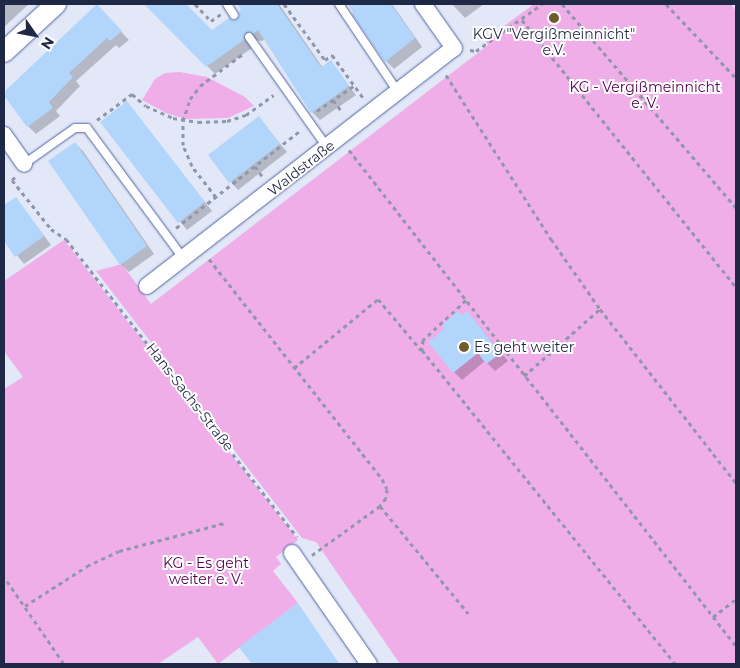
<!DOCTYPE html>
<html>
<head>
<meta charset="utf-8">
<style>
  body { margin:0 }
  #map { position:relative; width:740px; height:668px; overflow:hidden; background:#e2e8f7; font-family:Montserrat,sans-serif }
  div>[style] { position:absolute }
  .green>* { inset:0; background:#f0aee9 }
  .shadow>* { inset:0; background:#0003 }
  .building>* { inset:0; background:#b2d5fb }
  .path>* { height:3px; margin-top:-1.5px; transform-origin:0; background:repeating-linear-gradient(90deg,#9097ac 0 4px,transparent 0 8px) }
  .roads { filter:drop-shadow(0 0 1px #5063a6) drop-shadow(0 0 1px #5063a6) }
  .service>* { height:8px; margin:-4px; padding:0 4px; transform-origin:4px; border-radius:4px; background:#fff }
  .minor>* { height:16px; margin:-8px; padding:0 8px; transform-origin:8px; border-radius:8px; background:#fff }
  .tertiary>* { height:20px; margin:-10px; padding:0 10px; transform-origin:10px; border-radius:10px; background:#fff }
  .dots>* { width:14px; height:14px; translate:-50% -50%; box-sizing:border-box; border:2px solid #fff; border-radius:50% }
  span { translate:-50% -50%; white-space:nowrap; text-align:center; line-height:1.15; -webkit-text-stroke:4px #fff; paint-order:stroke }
  .poi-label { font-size:14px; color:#1f2844 }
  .left { translate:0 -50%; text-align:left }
  .park-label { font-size:14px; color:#51014e }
  .street-label { font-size:14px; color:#1f2844 }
  .frame { position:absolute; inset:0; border:5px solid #1f2844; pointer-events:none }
  .north { position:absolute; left:10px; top:10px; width:50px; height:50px; -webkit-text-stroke:4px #fff; paint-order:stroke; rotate:123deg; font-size:14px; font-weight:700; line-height:20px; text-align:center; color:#1f2844 }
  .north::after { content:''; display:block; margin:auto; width:18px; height:22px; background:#1f2844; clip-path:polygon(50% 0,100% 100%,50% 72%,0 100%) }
</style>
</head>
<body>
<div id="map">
  <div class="green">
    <div style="clip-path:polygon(534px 4px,731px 4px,736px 11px,736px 664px,400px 664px,316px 542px,302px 538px,96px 271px,122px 264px,151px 304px,488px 45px,485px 40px)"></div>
    <div style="clip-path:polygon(180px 72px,207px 77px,245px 97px,254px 106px,228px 118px,187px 119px,168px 114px,142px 100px,155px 79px,165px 73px)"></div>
    <div style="clip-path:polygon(64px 240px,298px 540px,276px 557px,281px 564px,273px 571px,298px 603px,218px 664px,198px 637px,158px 664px,4px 664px,4px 389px,23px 377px,4px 351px,4px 281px)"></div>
  </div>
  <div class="shadow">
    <div style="clip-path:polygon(4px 4px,29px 4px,4px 27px)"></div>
    <div style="clip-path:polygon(146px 4px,185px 4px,212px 32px,238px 21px,241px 9px,248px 4px,279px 4px,323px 68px,331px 62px,356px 95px,320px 120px,312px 112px,265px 39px,262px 41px,254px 40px,252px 48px,215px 74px)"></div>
    <div style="clip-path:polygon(348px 4px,392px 4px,422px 47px,394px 69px,386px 61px)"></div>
    <div style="clip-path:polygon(452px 4px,484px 4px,465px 18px)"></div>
    <div style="clip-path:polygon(97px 6px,129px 40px,119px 48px,116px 45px,76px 81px,80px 86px,56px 111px,60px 116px,36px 134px,28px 126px)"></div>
    <div style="clip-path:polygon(127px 103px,212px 211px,187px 230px,102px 122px)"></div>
    <div style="clip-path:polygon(259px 118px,287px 152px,238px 190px,209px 156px)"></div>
    <div style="clip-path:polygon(75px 143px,83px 151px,154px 254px,129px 272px,121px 264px)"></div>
    <div style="clip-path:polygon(16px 198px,51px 245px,24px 264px,4px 239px,4px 207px)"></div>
    <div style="clip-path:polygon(462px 316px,475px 321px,508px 361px,495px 371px,485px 361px,462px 380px,454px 372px)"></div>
    <div style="clip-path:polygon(300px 607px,339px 664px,299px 664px,295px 658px,286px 664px,254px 664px,241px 647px)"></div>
  </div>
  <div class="building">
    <div style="clip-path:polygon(97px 4px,122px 31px,110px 41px,107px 38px,69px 73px,73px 77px,49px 102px,53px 108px,27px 127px,5px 97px,6px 90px)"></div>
    <div style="clip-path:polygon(144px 4px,186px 4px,212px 30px,229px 18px,237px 19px,239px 12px,241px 10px,237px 4px,277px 4px,321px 67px,331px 60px,349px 86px,311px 113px,258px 30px,253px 34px,246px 32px,244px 40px,206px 67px)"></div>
    <div style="clip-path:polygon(348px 4px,391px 4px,415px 38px,385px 62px,352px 14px,354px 12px)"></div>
    <div style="clip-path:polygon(127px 101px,205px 202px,178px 223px,100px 122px)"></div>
    <div style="clip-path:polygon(259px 116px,280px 144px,229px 183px,208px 155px)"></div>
    <div style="clip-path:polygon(75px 142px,147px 246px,120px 265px,48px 161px)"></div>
    <div style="clip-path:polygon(16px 197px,44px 236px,15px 257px,4px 241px,4px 205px)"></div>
    <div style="clip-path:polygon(458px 311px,462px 315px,467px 311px,501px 353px,486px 364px,478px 353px,453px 373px,428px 342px,444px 329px,442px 325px)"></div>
    <div style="clip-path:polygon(298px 603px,339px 664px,252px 664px,239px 647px)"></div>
  </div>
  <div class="path">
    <div style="left:195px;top:4px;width:23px;rotate:47deg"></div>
    <div style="left:211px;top:21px;width:12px;rotate:-35deg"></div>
    <div style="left:284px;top:4px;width:69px;rotate:53.8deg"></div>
    <div style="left:325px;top:60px;width:9px;rotate:-36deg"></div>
    <div style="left:332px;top:55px;width:54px;rotate:54deg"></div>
    <div style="left:562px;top:4px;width:268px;rotate:49.5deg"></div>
    <div style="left:666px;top:4px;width:102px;rotate:46.6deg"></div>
    <div style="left:522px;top:20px;width:342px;rotate:51.3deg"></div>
    <div style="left:470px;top:50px;width:6px;rotate:9deg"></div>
    <div style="left:476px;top:51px;width:81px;rotate:-35.5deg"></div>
    <div style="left:446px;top:75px;width:195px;rotate:57.4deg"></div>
    <div style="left:551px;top:239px;width:85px;rotate:55deg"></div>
    <div style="left:600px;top:309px;width:221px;rotate:52deg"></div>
    <div style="left:333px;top:100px;width:16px;rotate:52deg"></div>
    <div style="left:317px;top:111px;width:46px;rotate:-34.4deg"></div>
    <div style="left:97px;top:120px;width:44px;rotate:-36.6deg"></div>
    <div style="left:132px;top:94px;width:18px;rotate:41deg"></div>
    <div style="left:146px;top:106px;width:30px;rotate:24deg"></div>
    <div style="left:173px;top:118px;width:25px;rotate:9deg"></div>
    <div style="left:198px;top:122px;width:29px;rotate:-2deg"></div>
    <div style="left:227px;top:121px;width:20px;rotate:-18deg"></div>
    <div style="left:246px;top:115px;width:34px;rotate:-36deg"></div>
    <div style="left:349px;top:150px;width:629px;rotate:52.04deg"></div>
    <div style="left:255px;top:166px;width:12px;rotate:55deg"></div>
    <div style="left:15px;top:177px;width:4px;rotate:135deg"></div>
    <div style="left:12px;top:180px;width:63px;rotate:51.5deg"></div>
    <div style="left:51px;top:229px;width:18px;rotate:34deg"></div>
    <div style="left:66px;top:239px;width:377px;rotate:52.2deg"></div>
    <div style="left:216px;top:197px;width:39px;rotate:-128deg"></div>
    <div style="left:192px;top:166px;width:23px;rotate:-113deg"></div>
    <div style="left:183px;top:145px;width:24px;rotate:-90deg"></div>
    <div style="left:183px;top:121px;width:23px;rotate:-72deg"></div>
    <div style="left:190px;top:99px;width:16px;rotate:-52deg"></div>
    <div style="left:200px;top:86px;width:55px;rotate:-36.9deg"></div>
    <div style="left:176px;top:228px;width:159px;rotate:-38.1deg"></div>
    <div style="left:209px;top:259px;width:280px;rotate:51.8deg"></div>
    <div style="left:382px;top:479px;width:11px;rotate:63deg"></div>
    <div style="left:387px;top:489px;width:9px;rotate:96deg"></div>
    <div style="left:386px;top:498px;width:10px;rotate:127deg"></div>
    <div style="left:380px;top:506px;width:84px;rotate:144.2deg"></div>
    <div style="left:466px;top:300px;width:59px;rotate:137.1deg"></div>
    <div style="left:423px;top:340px;width:10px;rotate:96deg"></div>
    <div style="left:422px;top:350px;width:403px;rotate:51.1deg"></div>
    <div style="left:294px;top:368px;width:109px;rotate:-39.4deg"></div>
    <div style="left:378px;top:299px;width:67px;rotate:49.9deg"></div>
    <div style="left:524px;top:376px;width:101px;rotate:-41.4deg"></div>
    <div style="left:380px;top:506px;width:139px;rotate:50.6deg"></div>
    <div style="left:7px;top:581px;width:101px;rotate:55.5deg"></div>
    <div style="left:25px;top:606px;width:74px;rotate:-32.8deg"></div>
    <div style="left:87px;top:566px;width:35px;rotate:-25deg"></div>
    <div style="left:119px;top:551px;width:109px;rotate:-14.9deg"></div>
    <div style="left:713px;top:617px;width:29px;rotate:-38deg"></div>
  </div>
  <div class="roads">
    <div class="service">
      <div style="left:227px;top:4px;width:13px;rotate:58deg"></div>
      <div style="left:339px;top:4px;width:106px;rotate:56.2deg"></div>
      <div style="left:249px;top:37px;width:135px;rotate:54.7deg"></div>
      <div style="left:24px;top:164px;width:62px;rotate:-35.2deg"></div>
      <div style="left:75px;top:128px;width:12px"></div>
      <div style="left:87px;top:128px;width:163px;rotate:53.5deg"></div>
    </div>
    <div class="minor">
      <div style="left:4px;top:135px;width:35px;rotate:55deg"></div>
      <div style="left:147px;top:286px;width:388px;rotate:-37.8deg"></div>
      <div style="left:454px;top:48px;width:54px;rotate:-125.2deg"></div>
      <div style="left:292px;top:553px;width:135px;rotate:55.3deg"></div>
    </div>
    <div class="tertiary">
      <div style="left:4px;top:52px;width:71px;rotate:-42.7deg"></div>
    </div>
  </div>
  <div class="dots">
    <div style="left:554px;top:18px;background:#6e5d2b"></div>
    <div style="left:464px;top:347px;background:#6e5d2b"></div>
  </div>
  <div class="poi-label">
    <span style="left:554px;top:42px">KGV "Vergißmeinnicht"<br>e.V.</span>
    <span class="left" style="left:474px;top:347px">Es geht weiter</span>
  </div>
  <div class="park-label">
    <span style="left:645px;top:95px">KG - Vergißmeinnicht<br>e. V.</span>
    <span style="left:206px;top:571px">KG - Es geht<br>weiter e. V.</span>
  </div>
  <div class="street-label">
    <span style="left:301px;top:168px;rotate:-38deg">Waldstraße</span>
    <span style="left:190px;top:397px;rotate:52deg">Hans-Sachs-Straße</span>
  </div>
  <div class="frame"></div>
  <div class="north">N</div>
</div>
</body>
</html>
